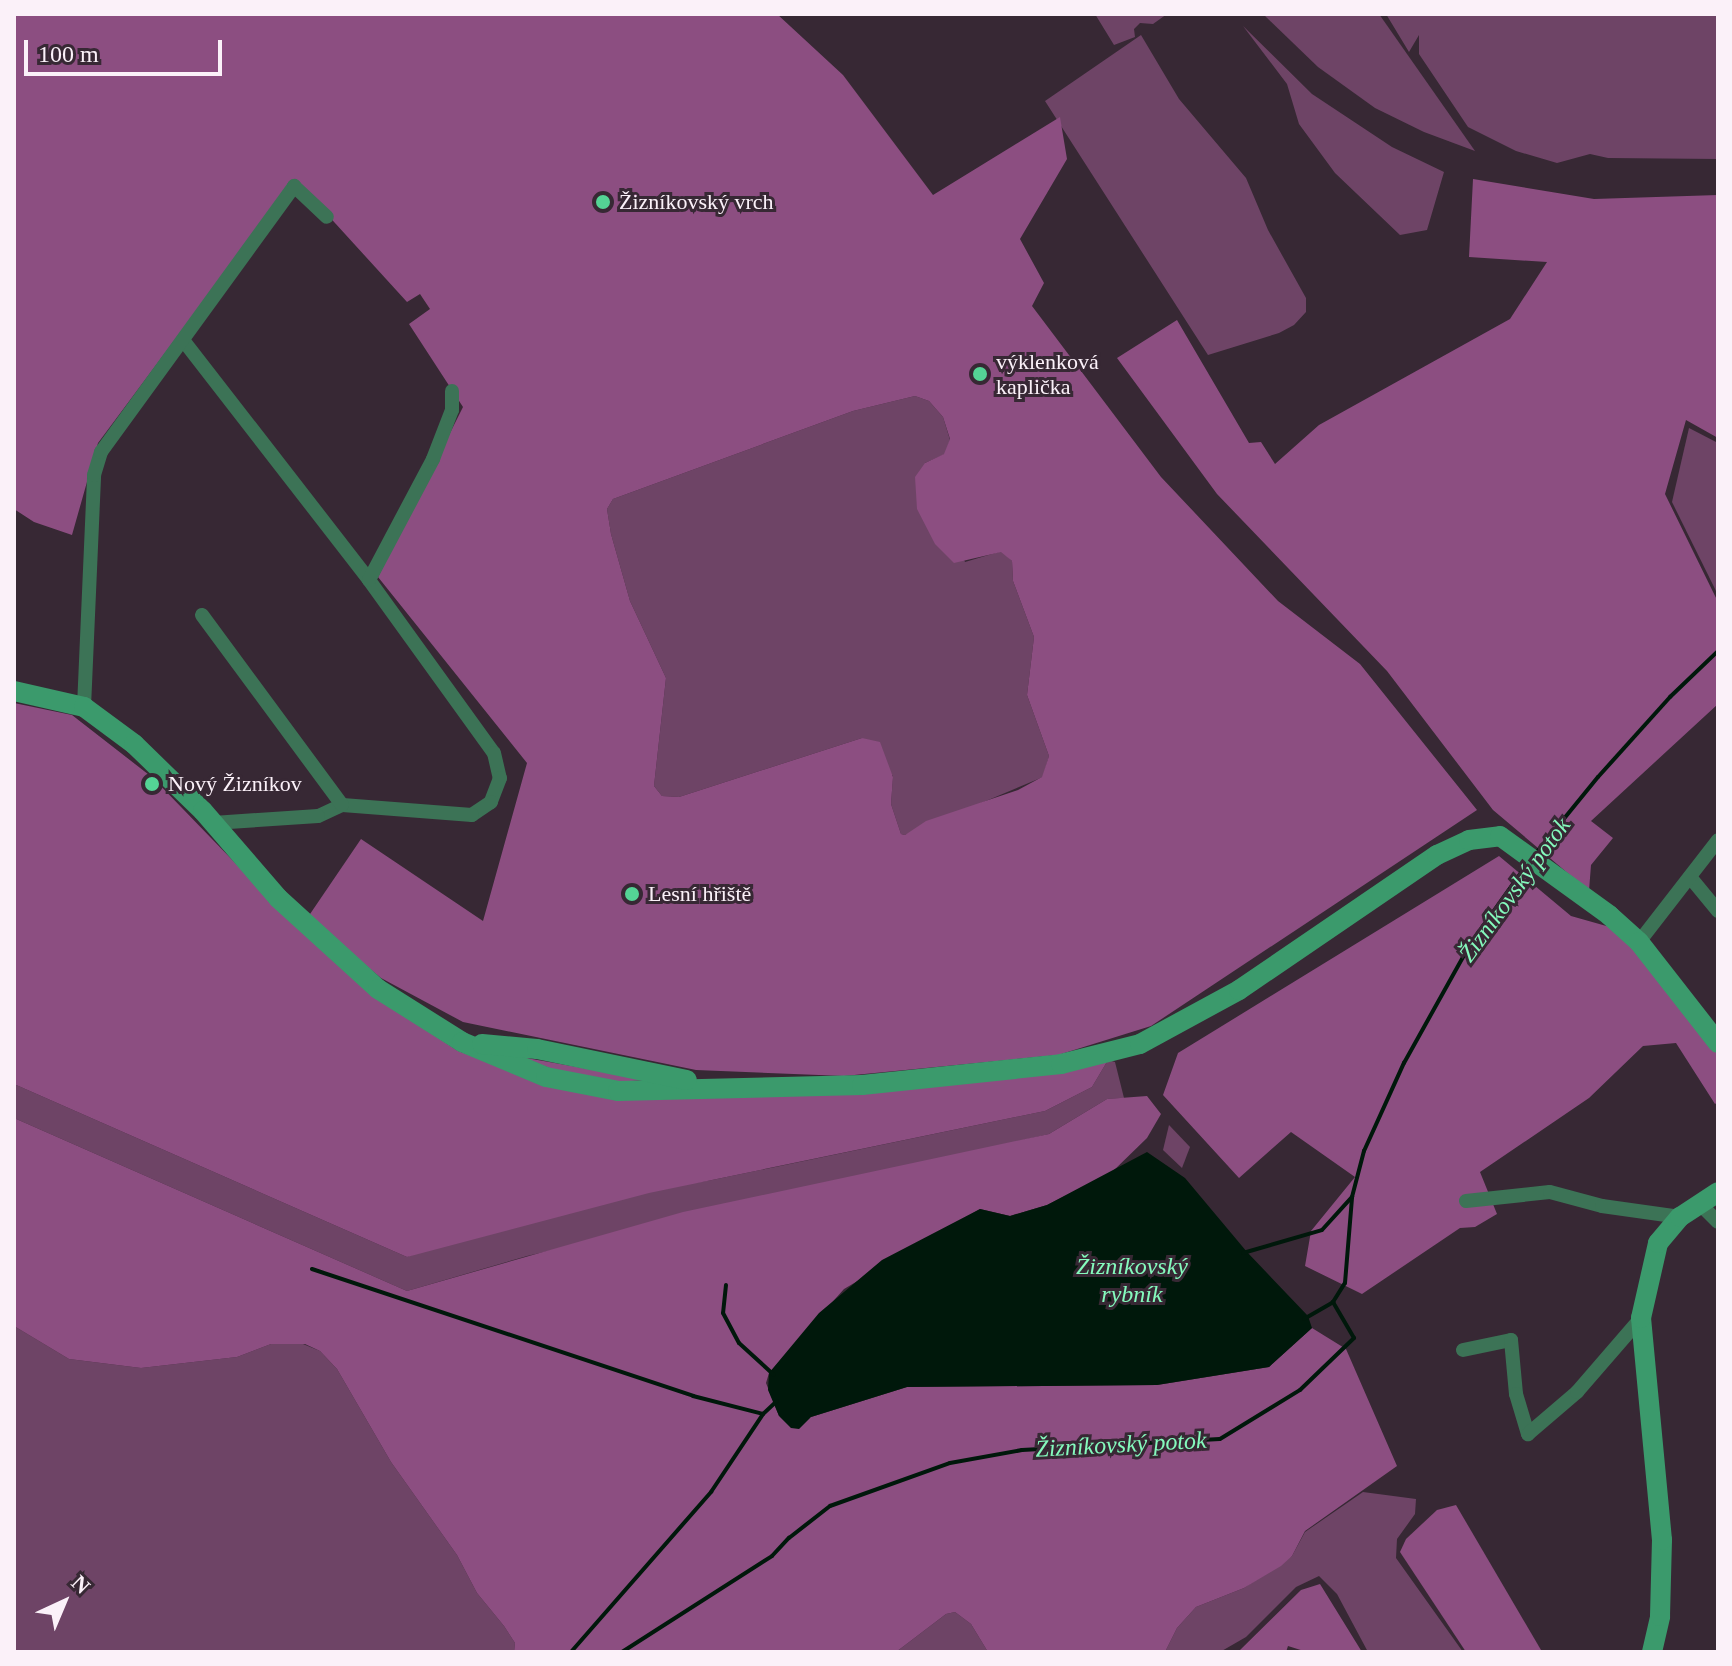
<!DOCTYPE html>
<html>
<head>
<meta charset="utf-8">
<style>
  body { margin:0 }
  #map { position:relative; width:1732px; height:1666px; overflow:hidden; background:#372834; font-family:Georgia,serif }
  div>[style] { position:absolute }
  .green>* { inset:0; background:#6e4466 }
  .forest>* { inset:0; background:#8c4e81 }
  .water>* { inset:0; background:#00180b }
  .stream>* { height:4px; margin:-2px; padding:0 2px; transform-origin:2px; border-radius:2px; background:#00180b }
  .street>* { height:14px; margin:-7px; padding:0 7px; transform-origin:7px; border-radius:7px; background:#3c7356 }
  .secondary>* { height:20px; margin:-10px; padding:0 10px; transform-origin:10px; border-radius:10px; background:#3b9a6c }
  .dots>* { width:22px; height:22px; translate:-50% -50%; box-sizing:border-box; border:4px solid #372834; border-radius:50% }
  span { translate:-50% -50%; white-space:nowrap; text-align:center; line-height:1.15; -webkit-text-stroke:6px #372834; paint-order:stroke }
  .poi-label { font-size:22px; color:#fbf1f9 }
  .left { translate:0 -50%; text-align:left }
  .water-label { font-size:24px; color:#85fabd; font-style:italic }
  .frame { position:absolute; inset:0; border:16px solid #fbf1f9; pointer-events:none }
  .north { position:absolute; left:24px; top:1562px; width:80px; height:80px; -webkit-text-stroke:6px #372834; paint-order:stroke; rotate:44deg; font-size:22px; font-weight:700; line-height:32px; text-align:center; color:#fbf1f9 }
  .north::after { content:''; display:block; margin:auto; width:28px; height:36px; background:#fbf1f9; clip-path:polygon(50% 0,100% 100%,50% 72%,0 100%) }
  .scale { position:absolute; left:24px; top:40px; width:198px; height:36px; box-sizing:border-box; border:4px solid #fbf1f9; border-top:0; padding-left:10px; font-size:24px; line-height:28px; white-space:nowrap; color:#fbf1f9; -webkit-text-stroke:6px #372834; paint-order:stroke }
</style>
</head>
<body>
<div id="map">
  <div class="green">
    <div style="clip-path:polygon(1095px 14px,1167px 14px,1153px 24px,1140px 23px,1134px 29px,1135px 37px,1114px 45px)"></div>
    <div style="clip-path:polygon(1263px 14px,1379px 14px,1475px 151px,1424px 132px,1375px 108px,1318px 67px)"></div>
    <div style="clip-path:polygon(1386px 14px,1718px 14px,1718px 159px,1608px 158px,1590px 154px,1557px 163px,1516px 151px,1468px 127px,1419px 54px,1419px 35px,1409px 52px)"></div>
    <div style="clip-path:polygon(1243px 26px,1312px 94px,1392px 147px,1444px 172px,1427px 230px,1400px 235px,1335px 173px,1299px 124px,1287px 84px)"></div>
    <div style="clip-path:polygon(1141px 35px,1179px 99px,1246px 178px,1268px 230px,1306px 298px,1306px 312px,1294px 325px,1279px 333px,1208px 355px,1045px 101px)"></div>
    <div style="clip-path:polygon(915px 396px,929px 401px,943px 417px,950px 440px,945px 454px,925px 463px,965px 562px,1002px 551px,1012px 561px,1013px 581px,1034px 637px,1027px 695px,1049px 756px,1043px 777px,905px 835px,901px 834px,891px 804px,893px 776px,862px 738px,679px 797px,662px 796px,654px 786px,666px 678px,630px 601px,611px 534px,607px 509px,613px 499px,853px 411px)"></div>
    <div style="clip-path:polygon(1689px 428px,1718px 443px,1718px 595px,1672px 502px)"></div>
    <div style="clip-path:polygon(1108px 1060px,1115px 1062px,1124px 1098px,1107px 1099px,1049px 1134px,527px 1256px,407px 1291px,14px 1118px,14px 1084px,407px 1257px,514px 1212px,712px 1180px,1045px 1111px,1092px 1087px)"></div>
    <div style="clip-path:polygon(1169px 1125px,1190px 1147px,1182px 1168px,1163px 1150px)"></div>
    <div style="clip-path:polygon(14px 1326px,69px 1359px,141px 1368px,237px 1357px,271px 1344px,303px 1344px,320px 1351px,337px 1369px,391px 1462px,457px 1555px,477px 1593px,504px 1626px,515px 1643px,514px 1652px,14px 1652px)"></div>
    <div style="clip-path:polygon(1363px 1492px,1416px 1499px,1415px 1514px,1397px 1539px,1396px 1558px,1463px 1652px,1368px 1652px,1337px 1594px,1319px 1576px,1296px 1587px,1246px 1637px,1220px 1652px,1165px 1652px,1177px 1628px,1196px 1607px,1244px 1588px,1292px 1556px,1305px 1532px)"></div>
    <div style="clip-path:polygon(955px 1612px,971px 1624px,988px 1652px,896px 1652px,946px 1614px)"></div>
  </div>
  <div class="forest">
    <div style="clip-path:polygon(evenodd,14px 14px,777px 14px,843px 75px,933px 195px,1060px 117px,1067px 159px,1020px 239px,1044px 283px,1032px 306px,1161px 477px,1278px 601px,1360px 664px,1477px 810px,1151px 1026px,1058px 1055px,844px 1076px,696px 1070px,463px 1022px,381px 978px,308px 917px,361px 839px,483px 921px,527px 763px,378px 577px,463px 407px,409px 324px,430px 309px,420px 294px,407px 302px,304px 189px,288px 188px,98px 443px,72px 535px,34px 522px,14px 509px,14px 14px,915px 396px,929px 401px,943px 417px,950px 439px,944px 454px,925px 463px,915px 477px,917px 509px,935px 544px,954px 563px,1001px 552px,1012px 561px,1013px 581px,1034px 637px,1027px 695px,1049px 756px,1042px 777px,1018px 790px,926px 821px,905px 835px,901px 834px,891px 804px,893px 777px,880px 742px,862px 738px,679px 797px,662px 796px,654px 786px,666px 678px,630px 601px,611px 534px,607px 509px,613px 499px,853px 411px,915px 396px)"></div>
    <div style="clip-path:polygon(1473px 179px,1594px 199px,1718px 195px,1718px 438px,1686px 420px,1665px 494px,1718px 602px,1718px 704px,1591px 821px,1613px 838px,1591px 865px,1589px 891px,1493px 810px,1387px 671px,1217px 494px,1117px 358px,1177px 320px,1249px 443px,1261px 442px,1275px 464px,1319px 425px,1510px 319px,1547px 262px,1469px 257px)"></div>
    <div style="clip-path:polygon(14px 703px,72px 715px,153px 778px,274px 903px,374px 996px,458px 1051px,545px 1082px,618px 1095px,1108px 1060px,1092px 1087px,1045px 1111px,649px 1193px,407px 1257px,14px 1084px)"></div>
    <div style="clip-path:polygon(1499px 856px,1571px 916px,1624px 931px,1718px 1048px,1718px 1102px,1715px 1104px,1676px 1043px,1643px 1046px,1589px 1098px,1480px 1172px,1497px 1214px,1475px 1227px,1460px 1228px,1362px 1294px,1305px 1266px,1311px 1231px,1355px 1177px,1291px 1132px,1239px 1178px,1163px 1095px,1178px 1053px)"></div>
    <div style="clip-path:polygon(521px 1057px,650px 1080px,613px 1082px,552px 1069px)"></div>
    <div style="clip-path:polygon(1147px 1096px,1161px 1114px,1147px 1138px,1110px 1174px,1047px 1205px,1010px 1216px,980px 1209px,844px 1289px,769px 1373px,766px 1383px,779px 1416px,811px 1417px,907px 1387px,1157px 1385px,1269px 1367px,1312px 1328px,1346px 1349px,1397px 1466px,1305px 1531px,1292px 1556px,1281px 1566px,1244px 1588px,1196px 1607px,1177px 1628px,1165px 1652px,988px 1652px,971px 1624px,955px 1612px,946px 1614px,896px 1652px,514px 1652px,515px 1643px,504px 1626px,477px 1593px,457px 1555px,391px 1462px,337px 1369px,320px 1351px,305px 1344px,271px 1344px,237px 1357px,141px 1368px,69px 1359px,14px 1326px,14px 1118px,407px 1291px,683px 1212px,1049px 1134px,1107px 1099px)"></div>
    <div style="clip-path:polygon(1456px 1505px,1541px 1650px,1540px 1652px,1466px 1652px,1400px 1552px,1406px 1539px,1437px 1510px)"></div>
    <div style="clip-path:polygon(1320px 1584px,1362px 1652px,1307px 1652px,1288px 1646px,1286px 1652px,1238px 1652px,1301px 1590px)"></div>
  </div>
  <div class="water">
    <div style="clip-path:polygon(1147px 1152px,1185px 1178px,1247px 1252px,1308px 1316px,1312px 1328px,1269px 1367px,1157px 1385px,907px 1387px,811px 1417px,799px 1429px,791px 1428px,779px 1416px,768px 1390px,769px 1373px,819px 1313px,882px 1260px,980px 1209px,1010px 1216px,1047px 1205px)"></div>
  </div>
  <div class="stream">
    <div style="left:1536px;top:853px;width:98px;rotate:-50.8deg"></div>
    <div style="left:1598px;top:777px;width:108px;rotate:-48deg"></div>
    <div style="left:1670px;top:697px;width:66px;rotate:-43.8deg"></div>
    <div style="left:1243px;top:1253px;width:82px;rotate:-16.2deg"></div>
    <div style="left:1322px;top:1230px;width:45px;rotate:-47.7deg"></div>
    <div style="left:312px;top:1269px;width:402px;rotate:18.4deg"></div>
    <div style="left:693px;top:1396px;width:72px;rotate:14.4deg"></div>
    <div style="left:726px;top:1285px;width:28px;rotate:96deg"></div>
    <div style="left:723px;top:1313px;width:34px;rotate:62deg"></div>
    <div style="left:739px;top:1343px;width:47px;rotate:42.4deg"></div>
    <div style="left:1304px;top:1319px;width:34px;rotate:-30deg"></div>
    <div style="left:571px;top:1652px;width:213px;rotate:-48.8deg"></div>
    <div style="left:711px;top:1492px;width:94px;rotate:-56.3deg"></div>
    <div style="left:763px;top:1414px;width:19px;rotate:-43deg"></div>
    <div style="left:622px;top:1652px;width:178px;rotate:-32.6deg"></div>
    <div style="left:772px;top:1556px;width:25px;rotate:-47deg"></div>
    <div style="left:789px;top:1538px;width:52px;rotate:-38deg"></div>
    <div style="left:830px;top:1506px;width:127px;rotate:-19.7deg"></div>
    <div style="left:950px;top:1463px;width:73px;rotate:-10.2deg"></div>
    <div style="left:1022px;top:1450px;width:198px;rotate:-3.2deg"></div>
    <div style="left:1220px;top:1439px;width:94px;rotate:-31.5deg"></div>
    <div style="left:1300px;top:1390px;width:75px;rotate:-43.9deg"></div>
    <div style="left:1354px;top:1338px;width:42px;rotate:-120.3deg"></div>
    <div style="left:1333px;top:1302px;width:22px;rotate:-58deg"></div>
    <div style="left:1345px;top:1283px;width:86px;rotate:-85.3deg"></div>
    <div style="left:1352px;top:1197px;width:48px;rotate:-75.4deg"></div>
    <div style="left:1364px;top:1151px;width:97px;rotate:-65.6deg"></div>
    <div style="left:1404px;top:1063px;width:134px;rotate:-60.9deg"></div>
    <div style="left:1469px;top:946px;width:102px;rotate:-54.6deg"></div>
  </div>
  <div class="street">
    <div style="left:183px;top:340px;width:304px;rotate:52.2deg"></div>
    <div style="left:369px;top:580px;width:213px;rotate:54.2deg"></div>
    <div style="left:494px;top:753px;width:26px;rotate:77deg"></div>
    <div style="left:500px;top:778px;width:26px;rotate:111deg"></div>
    <div style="left:491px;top:802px;width:23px;rotate:146deg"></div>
    <div style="left:472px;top:815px;width:130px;rotate:-175.6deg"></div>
    <div style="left:342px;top:805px;width:26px;rotate:155deg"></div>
    <div style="left:318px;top:816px;width:105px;rotate:176.2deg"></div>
    <div style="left:369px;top:580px;width:137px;rotate:-62.1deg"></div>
    <div style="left:433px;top:459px;width:53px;rotate:-68.8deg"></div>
    <div style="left:452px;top:410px;width:19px;rotate:-90deg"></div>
    <div style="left:202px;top:615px;width:236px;rotate:53.6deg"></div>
    <div style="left:84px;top:707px;width:232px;rotate:-87.5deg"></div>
    <div style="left:94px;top:475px;width:24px;rotate:-73deg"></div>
    <div style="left:101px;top:452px;width:329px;rotate:-54deg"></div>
    <div style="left:294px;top:186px;width:45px;rotate:43.2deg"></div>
    <div style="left:1690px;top:877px;width:44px;rotate:50.5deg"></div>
    <div style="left:1639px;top:942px;width:129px;rotate:-52.2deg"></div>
    <div style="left:1466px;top:1201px;width:84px;rotate:-6.1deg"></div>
    <div style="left:1550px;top:1192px;width:54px;rotate:15.1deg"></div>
    <div style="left:1602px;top:1206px;width:79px;rotate:8deg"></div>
    <div style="left:1700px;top:1204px;width:25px;rotate:45deg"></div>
    <div style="left:1463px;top:1350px;width:49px;rotate:-11.8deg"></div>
    <div style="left:1511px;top:1340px;width:54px;rotate:84.7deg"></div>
    <div style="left:1516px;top:1394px;width:42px;rotate:73.3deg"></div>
    <div style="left:1528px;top:1434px;width:65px;rotate:-40.6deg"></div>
    <div style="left:1577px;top:1392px;width:98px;rotate:-49.1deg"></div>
  </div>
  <div class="secondary">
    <div style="left:14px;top:691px;width:72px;rotate:12.9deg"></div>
    <div style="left:84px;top:707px;width:62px;rotate:36.5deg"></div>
    <div style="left:134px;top:744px;width:96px;rotate:44.2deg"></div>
    <div style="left:203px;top:811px;width:115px;rotate:49.2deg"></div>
    <div style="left:278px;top:898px;width:135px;rotate:42.3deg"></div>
    <div style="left:378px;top:989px;width:99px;rotate:32.2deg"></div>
    <div style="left:462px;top:1042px;width:91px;rotate:22.6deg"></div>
    <div style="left:546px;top:1077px;width:73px;rotate:11deg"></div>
    <div style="left:618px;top:1091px;width:244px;rotate:-1.4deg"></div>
    <div style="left:862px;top:1085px;width:200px;rotate:-6deg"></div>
    <div style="left:1061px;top:1064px;width:81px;rotate:-14.2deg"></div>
    <div style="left:1140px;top:1044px;width:113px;rotate:-28.6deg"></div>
    <div style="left:1239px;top:990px;width:240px;rotate:-34.3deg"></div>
    <div style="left:1437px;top:855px;width:35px;rotate:-25deg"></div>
    <div style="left:1469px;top:840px;width:31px;rotate:-7deg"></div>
    <div style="left:1500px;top:836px;width:135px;rotate:35.9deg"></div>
    <div style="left:1609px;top:915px;width:40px;rotate:42deg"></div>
    <div style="left:1639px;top:942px;width:128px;rotate:52deg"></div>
    <div style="left:482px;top:1044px;width:55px;rotate:5.2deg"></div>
    <div style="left:537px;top:1049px;width:153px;rotate:11.7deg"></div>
    <div style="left:1652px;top:1652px;width:37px;rotate:-77deg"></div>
    <div style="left:1660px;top:1616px;width:76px;rotate:-88.5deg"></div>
    <div style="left:1662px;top:1540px;width:223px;rotate:-95.4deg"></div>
    <div style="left:1641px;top:1318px;width:77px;rotate:-77.2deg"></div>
    <div style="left:1658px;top:1243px;width:34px;rotate:-50deg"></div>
    <div style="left:1680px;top:1217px;width:45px;rotate:-33.3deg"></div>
  </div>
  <div class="dots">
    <div style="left:603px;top:202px;background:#54d395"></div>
    <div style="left:980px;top:374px;background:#54d395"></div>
    <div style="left:152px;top:784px;background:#54d395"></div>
    <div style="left:632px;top:894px;background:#54d395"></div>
  </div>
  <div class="poi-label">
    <span class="left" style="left:619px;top:202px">Žizníkovský vrch</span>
    <span class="left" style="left:996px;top:374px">výklenková<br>kaplička</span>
    <span class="left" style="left:168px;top:784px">Nový Žizníkov</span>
    <span class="left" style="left:648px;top:894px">Lesní hřiště</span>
  </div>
  <div class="water-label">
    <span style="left:1515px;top:890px;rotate:-54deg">Žizníkovský potok</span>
    <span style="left:1132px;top:1281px">Žizníkovský<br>rybník</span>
    <span style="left:1121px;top:1445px;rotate:-3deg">Žizníkovský potok</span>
  </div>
  <div class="frame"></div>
  <div class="north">N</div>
  <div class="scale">100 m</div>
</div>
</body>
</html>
